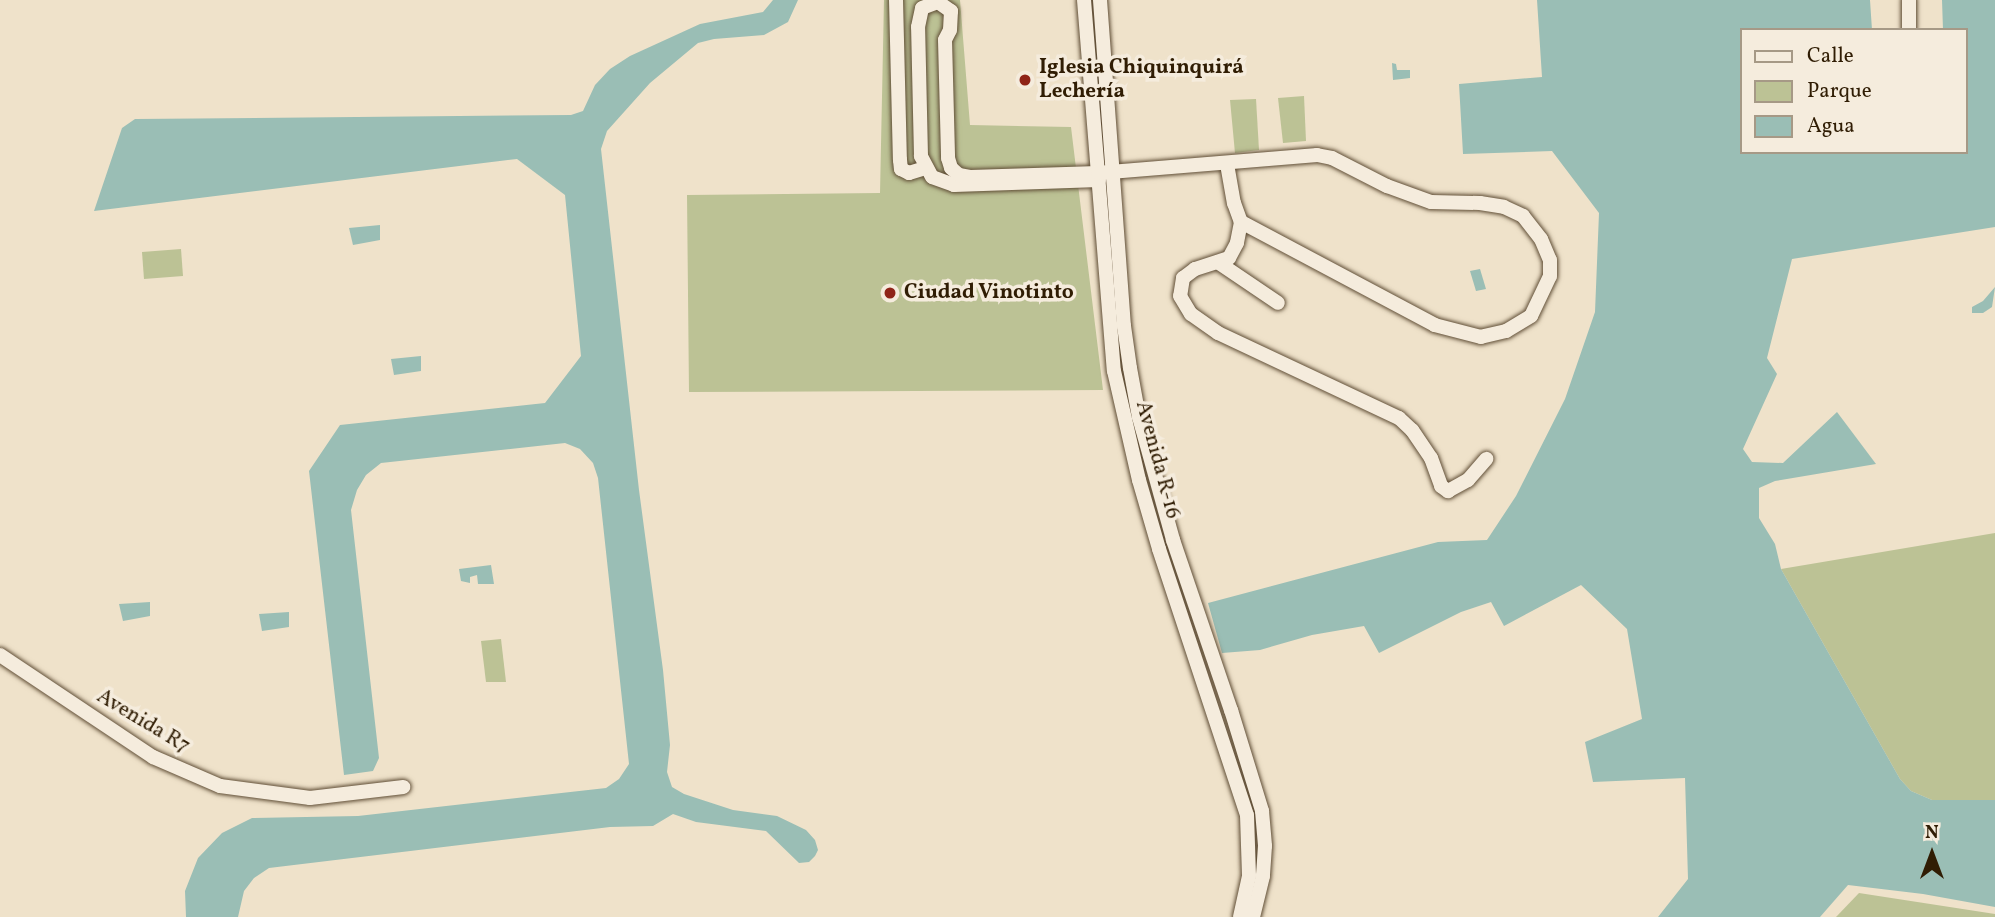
<!DOCTYPE html>
<html>
<head>
<meta charset="utf-8">
<style>
  body { margin:0 }
  #map { position:relative; width:1995px; height:917px; overflow:hidden; background:#efe2ca; font-family:Vollkorn,serif }
  div>[style] { position:absolute }
  .green>* { inset:0; background:#bcc295 }
  .water>* { inset:0; background:#9abeb5 }
  .roads { filter:drop-shadow(0 0 2px #604e36) drop-shadow(0 0 2px #604e36) }
  .minor>* { height:14px; margin:-7px; padding:0 7px; transform-origin:7px; border-radius:7px; background:#f5ecdd }
  .dots>* { width:19px; height:19px; translate:-50% -50%; box-sizing:border-box; border:4px solid #f5ecdd; border-radius:50% }
  span { translate:-50% -50%; white-space:nowrap; text-align:center; line-height:1.15; -webkit-text-stroke:7px #f5ecdd; paint-order:stroke }
  .poi-label { font-size:21px; color:#301d04; font-weight:700 }
  .left { translate:0 -50%; text-align:left }
  .street-label { font-size:21px; color:#301d04 }
  .legend { position:absolute; left:1740px; top:28px; width:228px; height:126px; box-sizing:border-box; background:#f5ecdd; border:2px solid #a69986; margin:0; padding:9px 12px; list-style:none; font-size:21px; color:#301d04 }
  .legend li { display:flex; align-items:center; gap:14px; height:35px }
  .legend b { width:35px; border:2px solid #a69986 }
  .north { position:absolute; left:1897px; top:819px; width:70px; height:70px; -webkit-text-stroke:5px #f5ecdd; paint-order:stroke; rotate:0deg; font-size:19px; font-weight:700; line-height:28px; text-align:center; color:#301d04 }
  .north::after { content:''; display:block; margin:auto; width:24px; height:32px; background:#301d04; clip-path:polygon(50% 0,100% 100%,50% 72%,0 100%) }
</style>
</head>
<body>
<div id="map">
  <div class="green">
    <div style="clip-path:polygon(884px 0,960px 0,970px 125px,1071px 127px,1103px 390px,689px 392px,687px 195px,880px 193px)"></div>
    <div style="clip-path:polygon(1304px 96px,1306px 141px,1283px 143px,1278px 98px)"></div>
    <div style="clip-path:polygon(1256px 99px,1259px 150px,1235px 153px,1230px 100px)"></div>
    <div style="clip-path:polygon(181px 249px,183px 276px,144px 279px,142px 252px)"></div>
    <div style="clip-path:polygon(1995px 533px,1995px 800px,1932px 800px,1911px 791px,1900px 779px,1781px 569px)"></div>
    <div style="clip-path:polygon(501px 639px,506px 682px,486px 682px,481px 641px)"></div>
    <div style="clip-path:polygon(1859px 893px,1995px 914px,1995px 917px,1836px 917px)"></div>
  </div>
  <div class="water">
    <div style="clip-path:polygon(773px 0,798px 0,788px 22px,764px 35px,714px 39px,698px 43px,650px 83px,607px 131px,601px 149px,639px 490px,663px 670px,670px 745px,667px 772px,672px 787px,684px 794px,733px 810px,777px 816px,806px 830px,815px 840px,818px 850px,815px 856px,809px 862px,799px 863px,766px 831px,696px 822px,673px 814px,653px 826px,610px 827px,269px 868px,254px 878px,244px 891px,238px 917px,186px 917px,185px 891px,198px 858px,222px 833px,252px 818px,358px 816px,606px 788px,619px 779px,629px 764px,598px 478px,593px 463px,580px 449px,565px 443px,381px 463px,366px 475px,357px 490px,351px 510px,379px 758px,373px 771px,344px 775px,309px 471px,340px 425px,545px 403px,581px 356px,565px 195px,517px 159px,94px 211px,122px 128px,135px 119px,571px 115px,583px 111px,595px 85px,610px 69px,630px 56px,700px 24px,763px 12px)"></div>
    <div style="clip-path:polygon(1537px 0,1870px 0,1872px 30px,1741px 30px,1741px 152px,1965px 152px,1965px 30px,1943px 30px,1942px 0,1995px 0,1995px 227px,1792px 259px,1767px 358px,1777px 374px,1743px 449px,1752px 462px,1783px 463px,1837px 412px,1876px 464px,1775px 481px,1759px 488px,1759px 518px,1775px 544px,1781px 569px,1900px 779px,1911px 791px,1932px 800px,1995px 800px,1995px 907px,1923px 894px,1848px 885px,1820px 917px,1658px 917px,1688px 879px,1685px 778px,1593px 782px,1585px 742px,1642px 719px,1627px 629px,1581px 585px,1504px 626px,1491px 602px,1461px 612px,1379px 653px,1364px 626px,1312px 635px,1260px 650px,1222px 653px,1208px 603px,1438px 542px,1487px 540px,1516px 496px,1565px 399px,1595px 312px,1599px 213px,1552px 151px,1463px 154px,1459px 84px,1542px 77px)"></div>
    <div style="clip-path:polygon(1392px 63px,1396px 64px,1397px 70px,1410px 70px,1410px 78px,1393px 80px)"></div>
    <div style="clip-path:polygon(380px 225px,380px 240px,353px 245px,349px 228px)"></div>
    <div style="clip-path:polygon(1480px 269px,1486px 289px,1476px 291px,1470px 271px)"></div>
    <div style="clip-path:polygon(1995px 287px,1992px 307px,1983px 313px,1972px 313px,1972px 307px,1983px 301px)"></div>
    <div style="clip-path:polygon(421px 356px,421px 371px,394px 375px,391px 359px)"></div>
    <div style="clip-path:polygon(491px 565px,494px 584px,478px 584px,477px 575px,470px 577px,470px 583px,461px 581px,459px 569px)"></div>
    <div style="clip-path:polygon(150px 602px,150px 616px,123px 621px,119px 604px)"></div>
    <div style="clip-path:polygon(289px 612px,289px 627px,262px 631px,259px 614px)"></div>
  </div>
  <div class="roads">
    <div class="minor">
      <div style="left:896px;top:0;width:160px;rotate:88.6deg"></div>
      <div style="left:900px;top:160px;width:9px;rotate:84deg"></div>
      <div style="left:901px;top:169px;width:9px;rotate:27deg"></div>
      <div style="left:909px;top:173px;width:17px;rotate:-17deg"></div>
      <div style="left:1084px;top:0;width:372px;rotate:85.4deg"></div>
      <div style="left:1114px;top:371px;width:112px;rotate:77.1deg"></div>
      <div style="left:1139px;top:480px;width:72px;rotate:73.8deg"></div>
      <div style="left:1159px;top:549px;width:280px;rotate:71.7deg"></div>
      <div style="left:1247px;top:815px;width:61px;rotate:88.1deg"></div>
      <div style="left:1249px;top:876px;width:42px;rotate:102.4deg"></div>
      <div style="left:1100px;top:0;width:327px;rotate:85.8deg"></div>
      <div style="left:1124px;top:326px;width:42px;rotate:81.9deg"></div>
      <div style="left:1130px;top:368px;width:50px;rotate:79.6deg"></div>
      <div style="left:1139px;top:417px;width:128px;rotate:74.5deg"></div>
      <div style="left:1173px;top:540px;width:180px;rotate:71.2deg"></div>
      <div style="left:1231px;top:710px;width:106px;rotate:72.9deg"></div>
      <div style="left:1262px;top:811px;width:35px;rotate:85deg"></div>
      <div style="left:1265px;top:846px;width:30px;rotate:94deg"></div>
      <div style="left:1263px;top:876px;width:42px;rotate:103.7deg"></div>
      <div style="left:1909px;top:0;width:29px;rotate:90deg"></div>
      <div style="left:1227px;top:164px;width:40px;rotate:80deg"></div>
      <div style="left:1234px;top:203px;width:20px;rotate:70deg"></div>
      <div style="left:1241px;top:222px;width:21px;rotate:101deg"></div>
      <div style="left:1237px;top:243px;width:17px;rotate:118deg"></div>
      <div style="left:1229px;top:258px;width:36px;rotate:162deg"></div>
      <div style="left:1195px;top:269px;width:15px;rotate:143deg"></div>
      <div style="left:1183px;top:278px;width:18px;rotate:99deg"></div>
      <div style="left:1180px;top:296px;width:21px;rotate:59deg"></div>
      <div style="left:1191px;top:314px;width:33px;rotate:35deg"></div>
      <div style="left:1218px;top:333px;width:200px;rotate:25.2deg"></div>
      <div style="left:1399px;top:418px;width:18px;rotate:43deg"></div>
      <div style="left:1412px;top:430px;width:34px;rotate:56deg"></div>
      <div style="left:1431px;top:458px;width:30px;rotate:70deg"></div>
      <div style="left:1441px;top:486px;width:9px;rotate:36deg"></div>
      <div style="left:1448px;top:491px;width:23px;rotate:-29deg"></div>
      <div style="left:1468px;top:480px;width:28px;rotate:-49deg"></div>
      <div style="left:1099px;top:180px;width:145px;rotate:178deg"></div>
      <div style="left:954px;top:185px;width:23px;rotate:-160deg"></div>
      <div style="left:932px;top:177px;width:24px;rotate:-118deg"></div>
      <div style="left:921px;top:156px;width:129px;rotate:-91.3deg"></div>
      <div style="left:918px;top:27px;width:19px;rotate:-78deg"></div>
      <div style="left:922px;top:8px;width:17px;rotate:-21deg"></div>
      <div style="left:938px;top:2px;width:16px;rotate:35deg"></div>
      <div style="left:951px;top:11px;width:19px;rotate:93deg"></div>
      <div style="left:950px;top:30px;width:11px;rotate:117deg"></div>
      <div style="left:945px;top:40px;width:118px;rotate:88.5deg"></div>
      <div style="left:948px;top:158px;width:10px;rotate:73deg"></div>
      <div style="left:951px;top:168px;width:11px;rotate:41deg"></div>
      <div style="left:959px;top:175px;width:11px;rotate:10deg"></div>
      <div style="left:970px;top:177px;width:128px;rotate:-1.8deg"></div>
      <div style="left:1098px;top:173px;width:220px;rotate:-4.7deg"></div>
      <div style="left:1317px;top:155px;width:15px;rotate:11deg"></div>
      <div style="left:1332px;top:158px;width:62px;rotate:27deg"></div>
      <div style="left:1387px;top:186px;width:47px;rotate:20deg"></div>
      <div style="left:1431px;top:202px;width:49px;rotate:1.2deg"></div>
      <div style="left:1480px;top:203px;width:24px;rotate:9deg"></div>
      <div style="left:1504px;top:207px;width:21px;rotate:25deg"></div>
      <div style="left:1523px;top:216px;width:29px;rotate:52deg"></div>
      <div style="left:1541px;top:239px;width:23px;rotate:67deg"></div>
      <div style="left:1550px;top:260px;width:16px;rotate:90deg"></div>
      <div style="left:1550px;top:276px;width:44px;rotate:115.4deg"></div>
      <div style="left:1531px;top:316px;width:29px;rotate:149deg"></div>
      <div style="left:1506px;top:331px;width:26px;rotate:167deg"></div>
      <div style="left:1481px;top:337px;width:48px;rotate:-165.4deg"></div>
      <div style="left:1435px;top:325px;width:220px;rotate:-152deg"></div>
      <div style="left:1219px;top:263px;width:71px;rotate:34.1deg"></div>
      <div style="left:0;top:655px;width:184px;rotate:33.7deg"></div>
      <div style="left:153px;top:757px;width:73px;rotate:23.4deg"></div>
      <div style="left:220px;top:786px;width:91px;rotate:7.6deg"></div>
      <div style="left:310px;top:798px;width:94px;rotate:-6.7deg"></div>
    </div>
  </div>
  <div class="dots">
    <div style="left:1025px;top:80px;background:#8f2418"></div>
    <div style="left:890px;top:293px;background:#8f2418"></div>
  </div>
  <div class="poi-label">
    <span class="left" style="left:1039px;top:80px">Iglesia Chiquinquirá<br>Lechería</span>
    <span class="left" style="left:904px;top:293px">Ciudad Vinotinto</span>
  </div>
  <div class="street-label">
    <span style="left:1157px;top:460px;rotate:75deg">Avenida R-16</span>
    <span style="left:143px;top:722px;rotate:31deg">Avenida R7</span>
  </div>
  <ul class="legend">
  <li><b style="height:9px;background:#f5ecdd"></b>Calle</li>
  <li><b style="height:19px;background:#bcc295"></b>Parque</li>
  <li><b style="height:19px;background:#9abeb5"></b>Agua</li>
  </ul>
  <div class="north">N</div>
</div>
</body>
</html>
